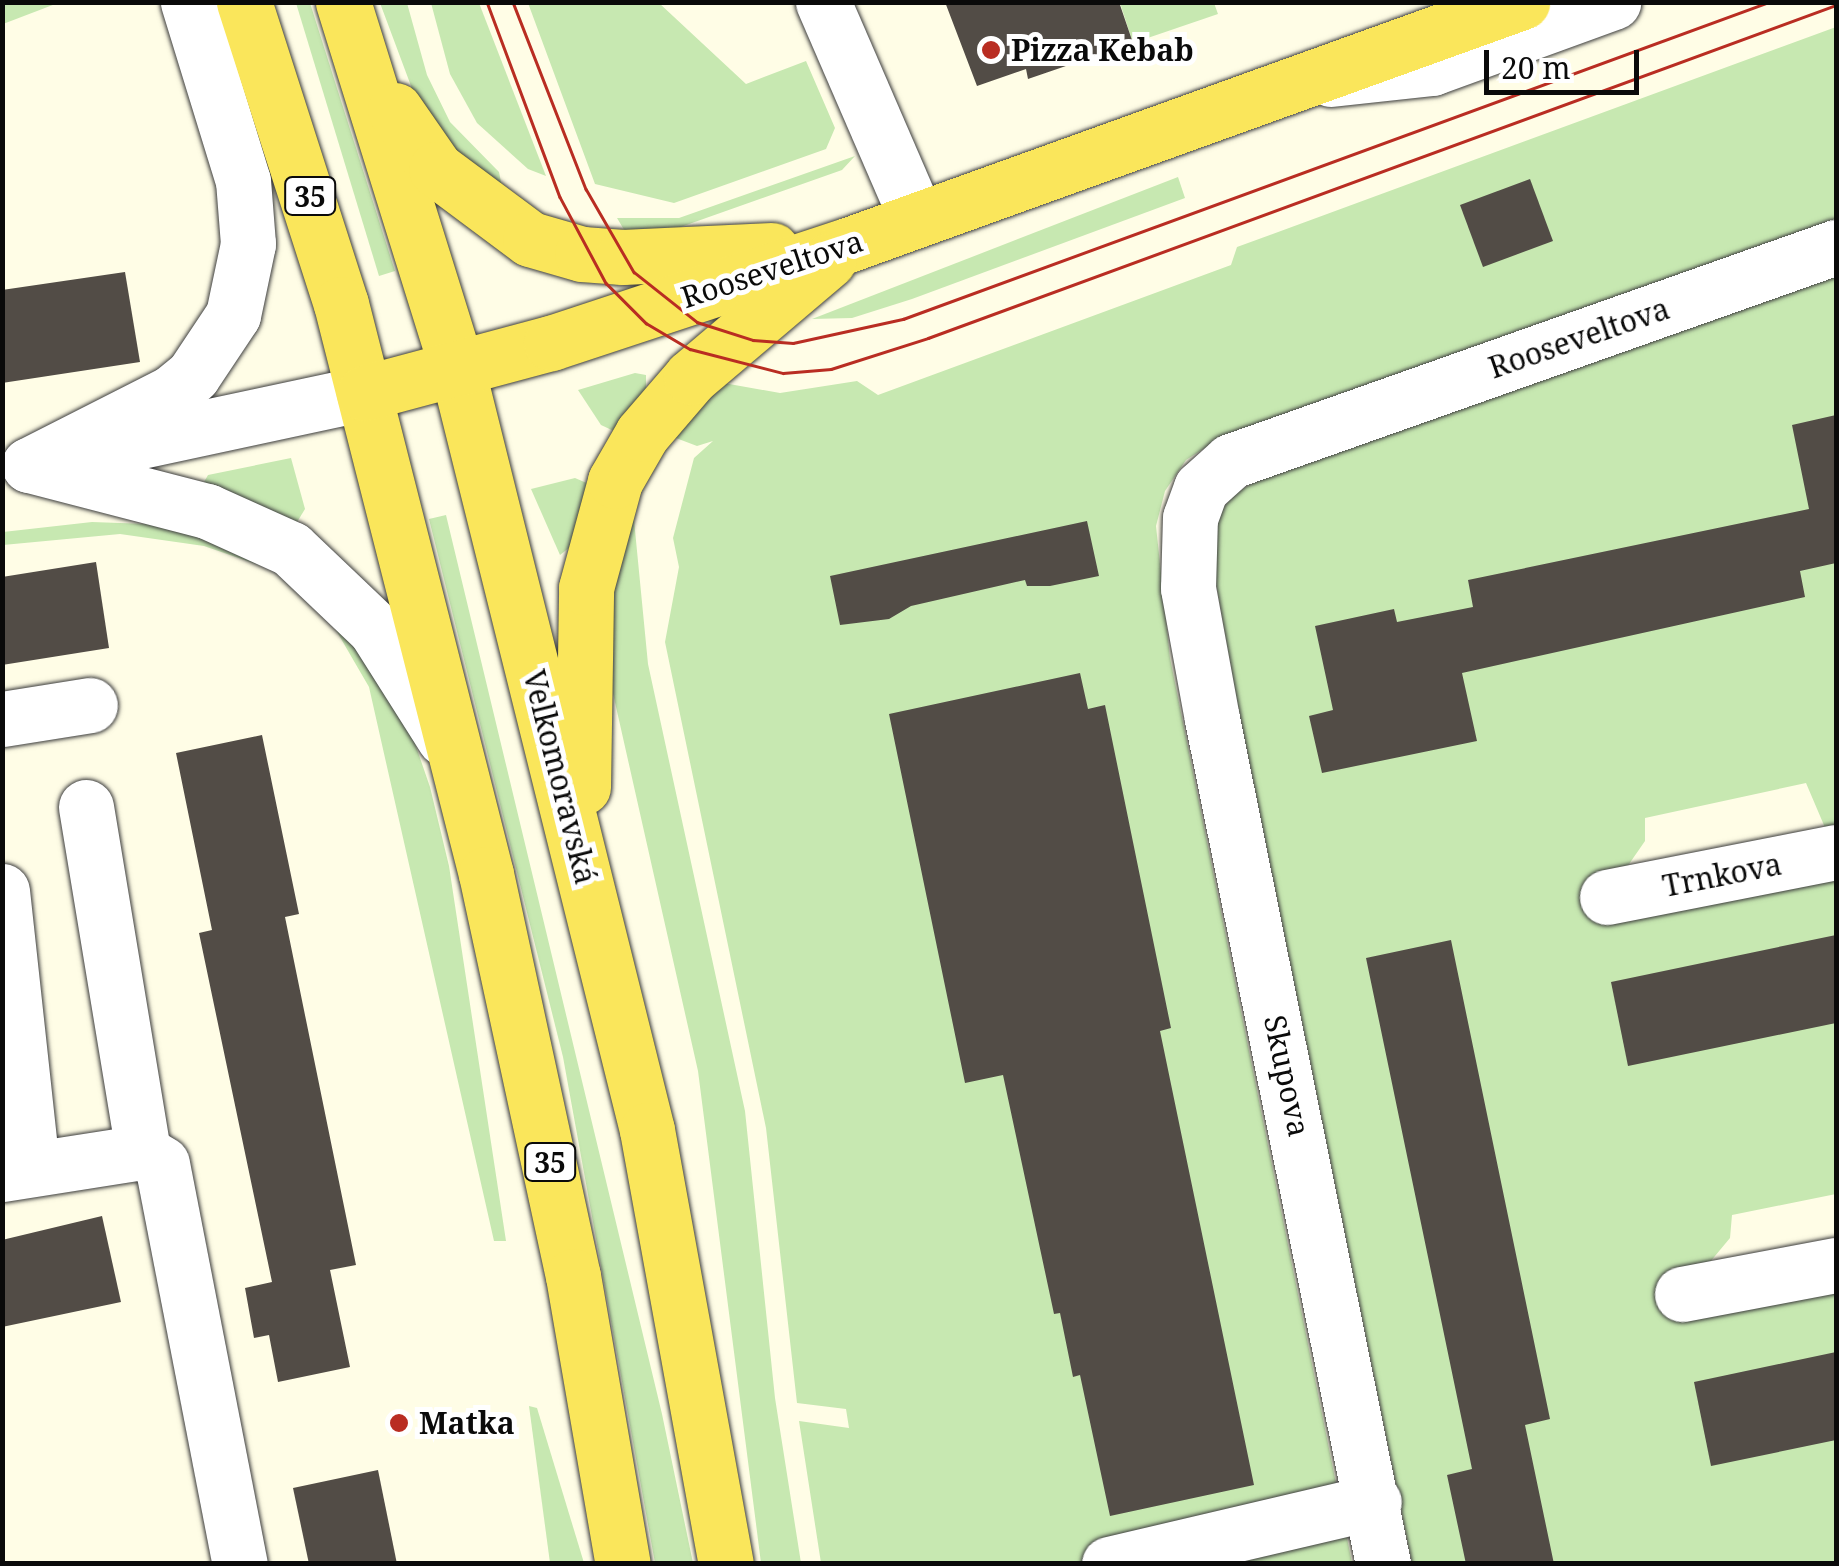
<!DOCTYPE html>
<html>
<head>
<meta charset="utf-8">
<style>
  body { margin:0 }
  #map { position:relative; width:1839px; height:1566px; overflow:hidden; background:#fffde6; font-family:"Noto Serif",serif }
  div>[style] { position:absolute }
  .green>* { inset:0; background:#c7e8b1 }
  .building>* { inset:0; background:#524c46 }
  .roads { filter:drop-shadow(0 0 2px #3d3d3d) drop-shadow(0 0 2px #3d3d3d) }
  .minor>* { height:55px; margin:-27.5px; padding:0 27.5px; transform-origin:27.5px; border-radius:27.5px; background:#fff }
  .major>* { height:55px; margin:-27.5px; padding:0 27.5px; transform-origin:27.5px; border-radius:27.5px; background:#fae65b }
  .tram>* { height:2.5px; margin:-1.25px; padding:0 1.25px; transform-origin:1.25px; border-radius:1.25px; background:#b92d22 }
  .dots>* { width:28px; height:28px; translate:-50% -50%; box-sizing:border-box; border:5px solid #fff; border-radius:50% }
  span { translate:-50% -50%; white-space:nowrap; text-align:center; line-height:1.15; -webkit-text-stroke:10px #fff; paint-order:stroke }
  .shield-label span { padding:2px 8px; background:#fff; border:2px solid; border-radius:8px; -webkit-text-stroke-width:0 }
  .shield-label { font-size:28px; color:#0a0a0a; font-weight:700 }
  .poi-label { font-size:30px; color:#0a0a0a; font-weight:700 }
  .left { translate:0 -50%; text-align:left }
  .street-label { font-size:30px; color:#0a0a0a }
  .frame { position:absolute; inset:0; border:5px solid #0a0a0a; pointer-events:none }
  .scale { position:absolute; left:1484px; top:50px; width:155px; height:45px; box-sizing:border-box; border:5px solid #0a0a0a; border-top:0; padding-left:12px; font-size:30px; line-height:35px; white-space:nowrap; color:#0a0a0a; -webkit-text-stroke:8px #fff; paint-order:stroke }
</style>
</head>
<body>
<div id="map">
  <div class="green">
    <div style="clip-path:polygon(3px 2px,58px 2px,58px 3px,3px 24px)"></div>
    <div style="clip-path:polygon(296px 3px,310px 3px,395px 271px,379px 276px)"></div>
    <div style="clip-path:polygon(380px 3px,407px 3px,427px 75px,450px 122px,499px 172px,502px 187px,477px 180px,414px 94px)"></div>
    <div style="clip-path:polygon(431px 3px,479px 3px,546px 176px,528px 169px,477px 123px,450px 74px)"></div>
    <div style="clip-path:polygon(528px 3px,659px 3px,746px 84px,806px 61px,835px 128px,826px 149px,674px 203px,595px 184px)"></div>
    <div style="clip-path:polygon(1120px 3px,1214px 3px,1218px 14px,1133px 43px)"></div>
    <div style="clip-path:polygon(1836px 27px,1836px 219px,1219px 439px,1186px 460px,1165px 491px,1156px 526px,1170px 658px,1352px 1563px,821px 1563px,799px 1421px,849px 1428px,846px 1409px,797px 1403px,766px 1128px,665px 642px,679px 567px,673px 538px,694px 458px,713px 441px,697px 446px,668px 435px,718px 382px,780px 393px,857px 381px,878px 395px,1231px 265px,1237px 247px)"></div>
    <div style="clip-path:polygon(855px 156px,842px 170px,675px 229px,629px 238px,617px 218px,679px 218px)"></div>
    <div style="clip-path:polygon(1178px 177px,1185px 198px,912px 299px,852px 318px,812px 319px)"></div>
    <div style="clip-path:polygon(1836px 274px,1836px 836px,1829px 837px,1806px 783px,1645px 818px,1645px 841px,1618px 880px,1836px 866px,1836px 1194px,1732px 1215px,1730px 1238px,1700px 1274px,1836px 1281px,1836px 1563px,1412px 1563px,1237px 700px,1209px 544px,1217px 516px,1235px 493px,1255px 482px)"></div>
    <div style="clip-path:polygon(635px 373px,646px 375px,646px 388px,616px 432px,601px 425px,578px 390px)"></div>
    <div style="clip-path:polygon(291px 458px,305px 509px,294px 527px,204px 482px,208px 475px)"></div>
    <div style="clip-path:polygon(575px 478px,589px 484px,570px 547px,560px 555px,531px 489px)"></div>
    <div style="clip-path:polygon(446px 515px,662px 1414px,693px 1563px,655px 1563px,563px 1057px,429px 519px)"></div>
    <div style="clip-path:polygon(624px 517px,634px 520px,648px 664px,745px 1111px,775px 1398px,801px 1563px,761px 1563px,698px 1071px,612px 689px,607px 623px)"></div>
    <div style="clip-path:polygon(92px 522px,175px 525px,270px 562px,265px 567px,204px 546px,120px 534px,3px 545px,3px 532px)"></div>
    <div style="clip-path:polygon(315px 594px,402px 706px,430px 787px,449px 866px,506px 1241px,494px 1241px,369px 687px)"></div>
    <div style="clip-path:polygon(529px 1406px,537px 1408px,584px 1563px,550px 1563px)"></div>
  </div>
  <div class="building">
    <div style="clip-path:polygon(945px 2px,1119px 2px,1133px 43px,1028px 79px,1026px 69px,977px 86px)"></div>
    <div style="clip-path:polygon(1530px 179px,1553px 241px,1483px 267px,1460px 205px)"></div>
    <div style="clip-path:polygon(125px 272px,140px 362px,2px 383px,2px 290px)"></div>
    <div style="clip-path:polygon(1836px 415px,1836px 563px,1800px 571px,1805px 597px,1462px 673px,1477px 741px,1322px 773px,1309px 716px,1333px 710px,1315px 626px,1394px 609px,1397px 622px,1473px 607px,1468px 580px,1809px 509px,1792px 425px)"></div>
    <div style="clip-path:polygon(1087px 521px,1099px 576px,1050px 586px,1027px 586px,1025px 580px,911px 606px,889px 619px,840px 625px,830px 576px)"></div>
    <div style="clip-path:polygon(96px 562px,109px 648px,2px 665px,2px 577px)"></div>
    <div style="clip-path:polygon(1080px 673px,1088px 709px,1105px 705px,1171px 1028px,1160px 1031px,1254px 1485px,1110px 1516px,1080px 1375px,1073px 1377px,1060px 1313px,1054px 1314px,1003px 1075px,965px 1083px,889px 714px)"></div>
    <div style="clip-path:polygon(262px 735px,299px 914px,285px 917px,356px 1265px,330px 1270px,350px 1367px,278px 1382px,269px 1335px,254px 1338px,245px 1288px,272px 1282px,199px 933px,212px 930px,176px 753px)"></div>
    <div style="clip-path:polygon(1836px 935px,1836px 1023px,1628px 1066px,1611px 982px)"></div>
    <div style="clip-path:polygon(1451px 940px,1550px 1419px,1525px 1425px,1554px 1564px,1466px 1564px,1447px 1475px,1472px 1469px,1366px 958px)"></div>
    <div style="clip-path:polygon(102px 1216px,121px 1302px,2px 1327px,2px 1240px)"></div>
    <div style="clip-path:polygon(1836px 1352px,1836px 1440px,1711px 1466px,1694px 1382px)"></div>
    <div style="clip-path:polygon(378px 1470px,397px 1564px,309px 1564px,293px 1488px)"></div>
  </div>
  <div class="roads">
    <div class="minor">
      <div style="left:823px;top:2px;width:236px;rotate:66.6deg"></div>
      <div style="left:1331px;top:79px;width:102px;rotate:-6.2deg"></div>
      <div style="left:1432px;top:68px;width:193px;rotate:-20deg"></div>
      <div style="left:103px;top:449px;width:267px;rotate:-12.1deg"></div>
      <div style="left:29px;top:465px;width:159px;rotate:-26.9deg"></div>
      <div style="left:171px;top:393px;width:28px;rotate:-39deg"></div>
      <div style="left:193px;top:375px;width:72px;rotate:-56.3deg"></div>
      <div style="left:233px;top:315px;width:73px;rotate:-78.1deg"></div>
      <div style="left:248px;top:244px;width:63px;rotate:-94.5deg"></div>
      <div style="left:243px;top:181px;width:187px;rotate:-107.1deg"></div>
      <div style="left:29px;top:465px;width:184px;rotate:14.5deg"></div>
      <div style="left:207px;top:511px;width:92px;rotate:24.3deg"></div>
      <div style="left:291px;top:549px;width:116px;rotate:43.6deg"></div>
      <div style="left:375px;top:629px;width:129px;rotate:57.7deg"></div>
      <div style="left:2px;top:719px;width:89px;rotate:-9deg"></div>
      <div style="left:86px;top:807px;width:350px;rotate:80.6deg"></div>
      <div style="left:2px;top:891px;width:279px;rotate:83.8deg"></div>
      <div style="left:1607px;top:897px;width:233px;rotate:-11.1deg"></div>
      <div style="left:2px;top:1174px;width:143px;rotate:-8.9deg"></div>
      <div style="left:143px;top:1152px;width:22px;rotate:32deg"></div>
      <div style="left:162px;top:1164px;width:408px;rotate:79deg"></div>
      <div style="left:1682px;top:1294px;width:157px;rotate:-10.7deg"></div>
      <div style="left:1109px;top:1564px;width:272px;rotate:-13.2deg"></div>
      <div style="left:1383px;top:1564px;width:862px;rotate:-101.44deg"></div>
      <div style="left:1212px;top:719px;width:133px;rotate:-100.4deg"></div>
      <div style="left:1188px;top:588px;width:70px;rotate:-88.4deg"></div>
      <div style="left:1190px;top:518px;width:32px;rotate:-70deg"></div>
      <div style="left:1201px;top:488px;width:40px;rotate:-42deg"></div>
      <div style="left:1231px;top:461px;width:642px;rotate:-19.48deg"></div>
    </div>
    <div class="major">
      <div style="left:244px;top:2px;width:317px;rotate:72.2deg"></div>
      <div style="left:341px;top:304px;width:588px;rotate:75.73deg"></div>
      <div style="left:486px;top:874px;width:411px;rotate:77.8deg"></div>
      <div style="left:573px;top:1276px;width:292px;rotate:80.2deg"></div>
      <div style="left:343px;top:2px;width:383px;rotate:72.7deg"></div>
      <div style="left:457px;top:368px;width:785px;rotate:76deg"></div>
      <div style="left:647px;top:1130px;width:441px;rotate:79.7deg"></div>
      <div style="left:395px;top:110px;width:72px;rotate:55.2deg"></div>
      <div style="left:436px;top:169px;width:117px;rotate:36.7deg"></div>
      <div style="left:530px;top:239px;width:54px;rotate:16.1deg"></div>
      <div style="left:582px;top:254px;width:41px;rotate:4.2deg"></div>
      <div style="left:623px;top:257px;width:149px;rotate:-2.7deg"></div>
      <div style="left:364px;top:393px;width:194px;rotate:-15deg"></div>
      <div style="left:551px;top:343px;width:310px;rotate:-18.3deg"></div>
      <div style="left:845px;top:246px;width:720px;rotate:-19.82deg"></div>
      <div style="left:583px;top:787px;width:199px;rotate:-89.1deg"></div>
      <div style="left:586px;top:588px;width:111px;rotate:-74.8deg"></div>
      <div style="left:615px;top:481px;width:54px;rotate:-60.1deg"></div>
      <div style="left:642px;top:434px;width:75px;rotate:-49.3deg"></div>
      <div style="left:691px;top:377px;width:180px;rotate:-40.3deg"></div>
    </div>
  </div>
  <div class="tram">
    <div style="left:487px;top:2px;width:208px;rotate:69.5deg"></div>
    <div style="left:560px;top:197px;width:98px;rotate:61.9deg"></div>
    <div style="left:606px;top:283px;width:57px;rotate:45deg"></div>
    <div style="left:646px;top:323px;width:51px;rotate:30.6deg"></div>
    <div style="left:690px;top:349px;width:96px;rotate:14.5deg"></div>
    <div style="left:783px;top:373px;width:48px;rotate:-4.8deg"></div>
    <div style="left:831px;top:369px;width:102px;rotate:-17.7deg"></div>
    <div style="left:928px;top:338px;width:967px;rotate:-20.14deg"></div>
    <div style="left:513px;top:2px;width:201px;rotate:68.7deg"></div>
    <div style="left:586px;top:189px;width:96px;rotate:60deg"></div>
    <div style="left:634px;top:272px;width:80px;rotate:38.4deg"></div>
    <div style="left:697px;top:322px;width:59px;rotate:17.8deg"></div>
    <div style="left:753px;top:340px;width:40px;rotate:4.3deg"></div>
    <div style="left:793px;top:343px;width:113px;rotate:-12.3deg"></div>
    <div style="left:903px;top:319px;width:922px;rotate:-20.11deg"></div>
  </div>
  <div class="dots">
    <div style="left:991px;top:50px;background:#b92d22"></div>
    <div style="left:399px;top:1423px;background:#b92d22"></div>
  </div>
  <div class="shield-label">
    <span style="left:310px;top:196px">35</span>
    <span style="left:550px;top:1162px">35</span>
  </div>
  <div class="poi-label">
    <span class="left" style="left:1011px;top:50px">Pizza Kebab</span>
    <span class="left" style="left:419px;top:1423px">Matka</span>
  </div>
  <div class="street-label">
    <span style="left:772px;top:269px;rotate:-18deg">Rooseveltova</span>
    <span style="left:1579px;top:338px;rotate:-19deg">Rooseveltova</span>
    <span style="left:560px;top:777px;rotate:76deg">Velkomoravská</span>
    <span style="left:1722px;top:875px;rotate:-11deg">Trnkova</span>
    <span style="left:1287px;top:1076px;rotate:78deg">Skupova</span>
  </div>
  <div class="frame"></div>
  <div class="scale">20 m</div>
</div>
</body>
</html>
